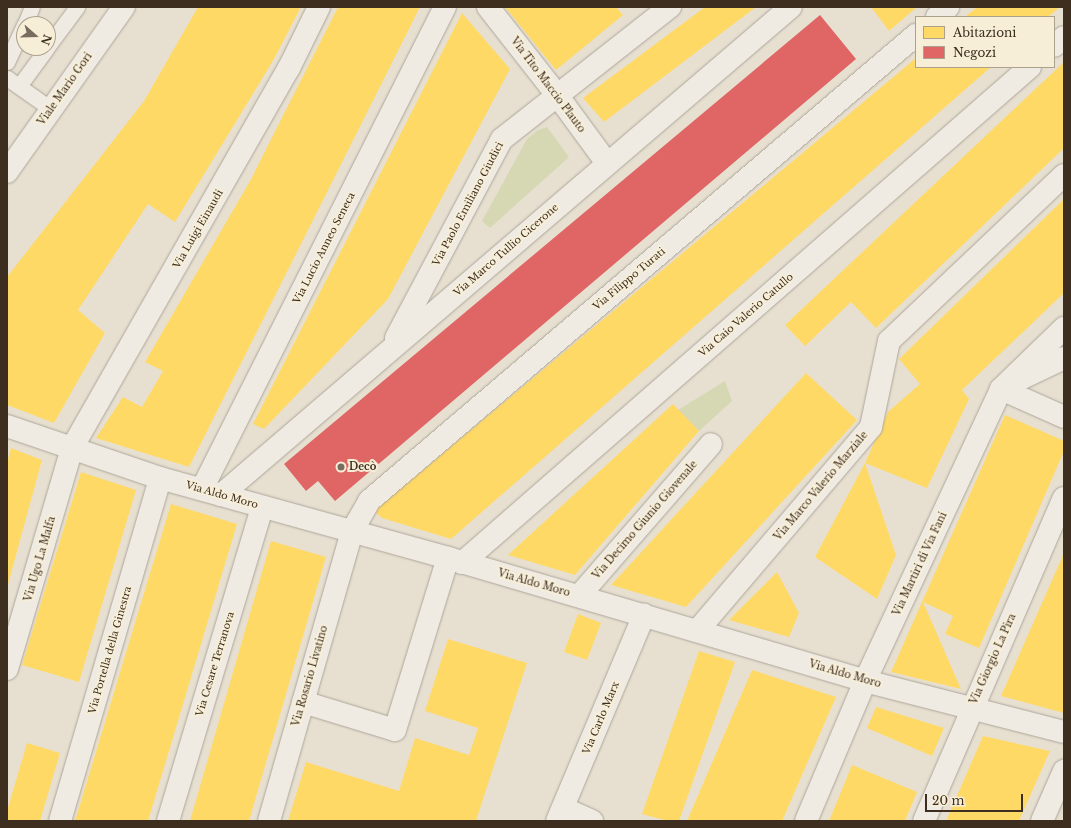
<!DOCTYPE html>
<html>
<head>
<meta charset="utf-8">
<style>
  body { margin:0 }
  #map { position:relative; width:1071px; height:828px; overflow:hidden; background:#e7e0d1; font-family:"Libre Baskerville",serif }
  div>[style] { position:absolute }
  .green>* { inset:0; background:#d6d7b3 }
  .homes>* { inset:0; background:#ffd966 }
  .shops>* { inset:0; background:#e06666 }
  .roads { filter:drop-shadow(0 0 1px #ada599) drop-shadow(0 0 1px #ada599) }
  .service>* { height:15px; margin:-7.5px; padding:0 7.5px; transform-origin:7.5px; border-radius:7.5px; background:#efebe3 }
  .minor>* { height:22px; margin:-11px; padding:0 11px; transform-origin:11px; border-radius:11px; background:#efebe3 }
  .tertiary>* { height:22px; margin:-11px; padding:0 11px; transform-origin:11px; border-radius:11px; background:#efebe3 }
  .secondary>* { height:22px; margin:-11px; padding:0 11px; transform-origin:11px; border-radius:11px; background:#efebe3 }
  .dots>* { width:11px; height:11px; translate:-50% -50%; box-sizing:border-box; border:2px solid #f7eed8; border-radius:50% }
  span { translate:-50% -50%; white-space:nowrap; text-align:center; line-height:1.15; -webkit-text-stroke:4px #f7eed8; paint-order:stroke }
  .street-label { font-size:10px; color:#3d2e20 }
  .poi-label { font-size:10px; color:#3d2e20; font-weight:700 }
  .left { translate:0 -50%; text-align:left }
  .frame { position:absolute; inset:0; border:8px solid #3d2e20; pointer-events:none }
  .legend { position:absolute; left:915px; top:16px; width:140px; height:52px; box-sizing:border-box; background:#f7eed8; border:1px solid #ada18e; margin:0; padding:5px 7px; list-style:none; font-size:12px; color:#3d2e20 }
  .legend li { display:flex; align-items:center; gap:8px; height:20px }
  .legend b { width:20px; border:1px solid #ada18e }
  .north { position:absolute; left:16px; top:16px; width:40px; height:40px; box-sizing:border-box; background:#f7eed8; border:1px solid #ada18e; border-radius:50%; rotate:110deg; font-size:11px; font-weight:700; line-height:16px; text-align:center; color:#3d2e20 }
  .north::after { content:''; display:block; margin:auto; width:14px; height:18px; background:#786c5e; clip-path:polygon(50% 0,100% 100%,50% 72%,0 100%) }
  .scale { position:absolute; left:925px; top:794px; width:98px; height:18px; box-sizing:border-box; border:2px solid #3d2e20; border-top:0; padding-left:5px; font-size:12px; line-height:14px; white-space:nowrap; color:#3d2e20; -webkit-text-stroke:3px #f7eed8; paint-order:stroke }
</style>
</head>
<body>
<div id="map">
  <div class="green">
    <div style="clip-path:polygon(547px 127px,569px 157px,490px 228px,482px 221px,527px 139px,538px 130px)"></div>
    <div style="clip-path:polygon(725px 381px,732px 401px,699px 431px,678px 410px)"></div>
  </div>
  <div class="homes">
    <div style="clip-path:polygon(198px 7px,301px 7px,274px 59px,175px 222px,148px 204px,78px 310px,105px 333px,54px 423px,7px 405px,7px 277px,144px 101px)"></div>
    <div style="clip-path:polygon(338px 7px,420px 7px,189px 467px,96px 438px,123px 397px,142px 407px,163px 371px,145px 362px,250px 181px)"></div>
    <div style="clip-path:polygon(505px 7px,616px 7px,623px 15px,556px 70px)"></div>
    <div style="clip-path:polygon(705px 7px,756px 7px,604px 122px,583px 98px)"></div>
    <div style="clip-path:polygon(871px 7px,917px 7px,889px 31px)"></div>
    <div style="clip-path:polygon(977px 7px,1060px 7px,1048px 17px,965px 17px)"></div>
    <div style="clip-path:polygon(462px 13px,510px 69px,388px 299px,264px 429px,253px 424px)"></div>
    <div style="clip-path:polygon(916px 58px,916px 67px,991px 67px,451px 539px,382px 518px,374px 511px)"></div>
    <div style="clip-path:polygon(1064px 62px,1064px 148px,876px 328px,851px 302px,805px 346px,785px 325px)"></div>
    <div style="clip-path:polygon(1064px 199px,1064px 293px,962px 390px,969px 399px,927px 488px,865px 463px,888px 412px,920px 384px,899px 359px)"></div>
    <div style="clip-path:polygon(806px 373px,857px 420px,686px 607px,611px 585px)"></div>
    <div style="clip-path:polygon(673px 404px,699px 431px,575px 575px,508px 555px)"></div>
    <div style="clip-path:polygon(1005px 415px,1064px 441px,1064px 451px,979px 648px,945px 634px,953px 616px,923px 602px,961px 689px,891px 672px)"></div>
    <div style="clip-path:polygon(11px 448px,42px 460px,7px 588px,7px 463px)"></div>
    <div style="clip-path:polygon(865px 463px,896px 555px,877px 599px,815px 557px)"></div>
    <div style="clip-path:polygon(81px 472px,136px 490px,79px 682px,22px 665px)"></div>
    <div style="clip-path:polygon(171px 504px,237px 524px,148px 821px,75px 821px)"></div>
    <div style="clip-path:polygon(271px 541px,326px 557px,249px 821px,190px 821px)"></div>
    <div style="clip-path:polygon(1064px 553px,1064px 713px,1001px 696px)"></div>
    <div style="clip-path:polygon(777px 572px,799px 613px,789px 637px,729px 620px)"></div>
    <div style="clip-path:polygon(578px 614px,601px 623px,587px 660px,564px 652px)"></div>
    <div style="clip-path:polygon(448px 639px,527px 663px,476px 821px,288px 821px,306px 762px,399px 791px,415px 738px,469px 755px,478px 728px,425px 711px)"></div>
    <div style="clip-path:polygon(699px 651px,735px 662px,679px 821px,668px 821px,642px 814px)"></div>
    <div style="clip-path:polygon(752px 670px,836px 697px,782px 821px,687px 821px)"></div>
    <div style="clip-path:polygon(876px 707px,944px 728px,932px 756px,867px 728px)"></div>
    <div style="clip-path:polygon(983px 736px,1050px 751px,1019px 821px,946px 821px)"></div>
    <div style="clip-path:polygon(27px 743px,60px 753px,40px 821px,7px 821px,7px 811px)"></div>
    <div style="clip-path:polygon(852px 765px,917px 792px,905px 821px,829px 821px)"></div>
  </div>
  <div class="shops">
    <div style="clip-path:polygon(820px 15px,856px 59px,335px 501px,318px 481px,306px 491px,284px 464px)"></div>
  </div>
  <div class="roads">
    <div class="service">
      <div style="left:25px;top:24px;width:18px;rotate:-68deg"></div>
      <div style="left:48px;top:46px;width:49px;rotate:-53.4deg"></div>
      <div style="left:7px;top:62px;width:41px;rotate:-65.3deg"></div>
      <div style="left:7px;top:78px;width:54px;rotate:35.2deg"></div>
      <div style="left:19px;top:86px;width:47px;rotate:-53.6deg"></div>
    </div>
    <div class="minor">
      <div style="left:488px;top:7px;width:112px;rotate:51.9deg"></div>
      <div style="left:557px;top:95px;width:84px;rotate:53.7deg"></div>
      <div style="left:937px;top:17px;width:15px;rotate:-42deg"></div>
      <div style="left:1054px;top:46px;width:13px;rotate:-42deg"></div>
      <div style="left:396px;top:338px;width:225px;rotate:-62deg"></div>
      <div style="left:502px;top:139px;width:214px;rotate:-38.2deg"></div>
      <div style="left:1018px;top:380px;width:51px;rotate:-25.6deg"></div>
      <div style="left:1001px;top:389px;width:69px;rotate:24deg"></div>
      <div style="left:202px;top:489px;width:540px;rotate:-63.25deg"></div>
      <div style="left:221px;top:495px;width:750px;rotate:-40.57deg"></div>
      <div style="left:462px;top:563px;width:754px;rotate:-41.13deg"></div>
      <div style="left:579px;top:596px;width:201px;rotate:-49deg"></div>
      <div style="left:697px;top:631px;width:268px;rotate:-49.5deg"></div>
      <div style="left:871px;top:427px;width:88px;rotate:-78.2deg"></div>
      <div style="left:889px;top:341px;width:241px;rotate:-43.5deg"></div>
      <div style="left:7px;top:669px;width:230px;rotate:-73.6deg"></div>
      <div style="left:72px;top:448px;width:438px;rotate:-60.3deg"></div>
      <div style="left:289px;top:68px;width:68px;rotate:-63.8deg"></div>
      <div style="left:303px;top:702px;width:96px;rotate:16.9deg"></div>
      <div style="left:395px;top:730px;width:180px;rotate:-72.9deg"></div>
      <div style="left:563px;top:808px;width:32px;rotate:24deg"></div>
      <div style="left:60px;top:821px;width:357px;rotate:-73.7deg"></div>
      <div style="left:168px;top:821px;width:328px;rotate:-73.3deg"></div>
      <div style="left:269px;top:821px;width:302px;rotate:-74deg"></div>
      <div style="left:352px;top:531px;width:34px;rotate:-60deg"></div>
      <div style="left:369px;top:501px;width:719px;rotate:-40.43deg"></div>
      <div style="left:557px;top:821px;width:224px;rotate:-67.1deg"></div>
      <div style="left:806px;top:821px;width:152px;rotate:-67.1deg"></div>
      <div style="left:865px;top:681px;width:322px;rotate:-65deg"></div>
      <div style="left:1001px;top:389px;width:88px;rotate:-44.1deg"></div>
      <div style="left:924px;top:821px;width:352px;rotate:-66.6deg"></div>
      <div style="left:1042px;top:821px;width:55px;rotate:-66.3deg"></div>
    </div>
    <div class="tertiary">
      <div style="left:7px;top:426px;width:162px;rotate:18.8deg"></div>
      <div style="left:160px;top:478px;width:299px;rotate:15.5deg"></div>
      <div style="left:448px;top:558px;width:435px;rotate:16.4deg"></div>
      <div style="left:865px;top:681px;width:205px;rotate:14.4deg"></div>
    </div>
    <div class="secondary">
      <div style="left:7px;top:172px;width:202px;rotate:-54.7deg"></div>
    </div>
  </div>
  <div class="dots">
    <div style="left:341px;top:467px;background:#786c5e"></div>
  </div>
  <div class="street-label">
    <span style="left:548px;top:85px;rotate:53deg">Via Tito Maccio Plauto</span>
    <span style="left:65px;top:89px;rotate:-55deg">Viale Mario Gori</span>
    <span style="left:468px;top:204px;rotate:-62deg">Via Paolo Emiliano Giudici</span>
    <span style="left:198px;top:229px;rotate:-60deg">Via Luigi Einaudi</span>
    <span style="left:324px;top:248px;rotate:-63deg">Via Lucio Anneo Seneca</span>
    <span style="left:506px;top:250px;rotate:-41deg">Via Marco Tullio Cicerone</span>
    <span style="left:629px;top:279px;rotate:-40deg">Via Filippo Turati</span>
    <span style="left:746px;top:315px;rotate:-41deg">Via Caio Valerio Catullo</span>
    <span style="left:821px;top:486px;rotate:-50deg">Via Marco Valerio Marziale</span>
    <span style="left:222px;top:495px;rotate:16deg">Via Aldo Moro</span>
    <span style="left:645px;top:520px;rotate:-49deg">Via Decimo Giunio Giovenale</span>
    <span style="left:40px;top:559px;rotate:-74deg">Via Ugo La Malfa</span>
    <span style="left:920px;top:564px;rotate:-65deg">Via Martiri di Via Fani</span>
    <span style="left:534px;top:583px;rotate:16deg">Via Aldo Moro</span>
    <span style="left:110px;top:650px;rotate:-74deg">Via Portella della Ginestra</span>
    <span style="left:993px;top:659px;rotate:-66deg">Via Giorgio La Pira</span>
    <span style="left:215px;top:664px;rotate:-73deg">Via Cesare Terranova</span>
    <span style="left:845px;top:674px;rotate:16deg">Via Aldo Moro</span>
    <span style="left:310px;top:676px;rotate:-74deg">Via Rosario Livatino</span>
    <span style="left:601px;top:718px;rotate:-67deg">Via Carlo Marx</span>
  </div>
  <div class="poi-label">
    <span class="left" style="left:349px;top:467px">Decò</span>
  </div>
  <div class="frame"></div>
  <ul class="legend">
  <li><b style="height:11px;background:#ffd966"></b>Abitazioni</li>
  <li><b style="height:11px;background:#e06666"></b>Negozi</li>
  </ul>
  <div class="north">N</div>
  <div class="scale">20 m</div>
</div>
</body>
</html>
